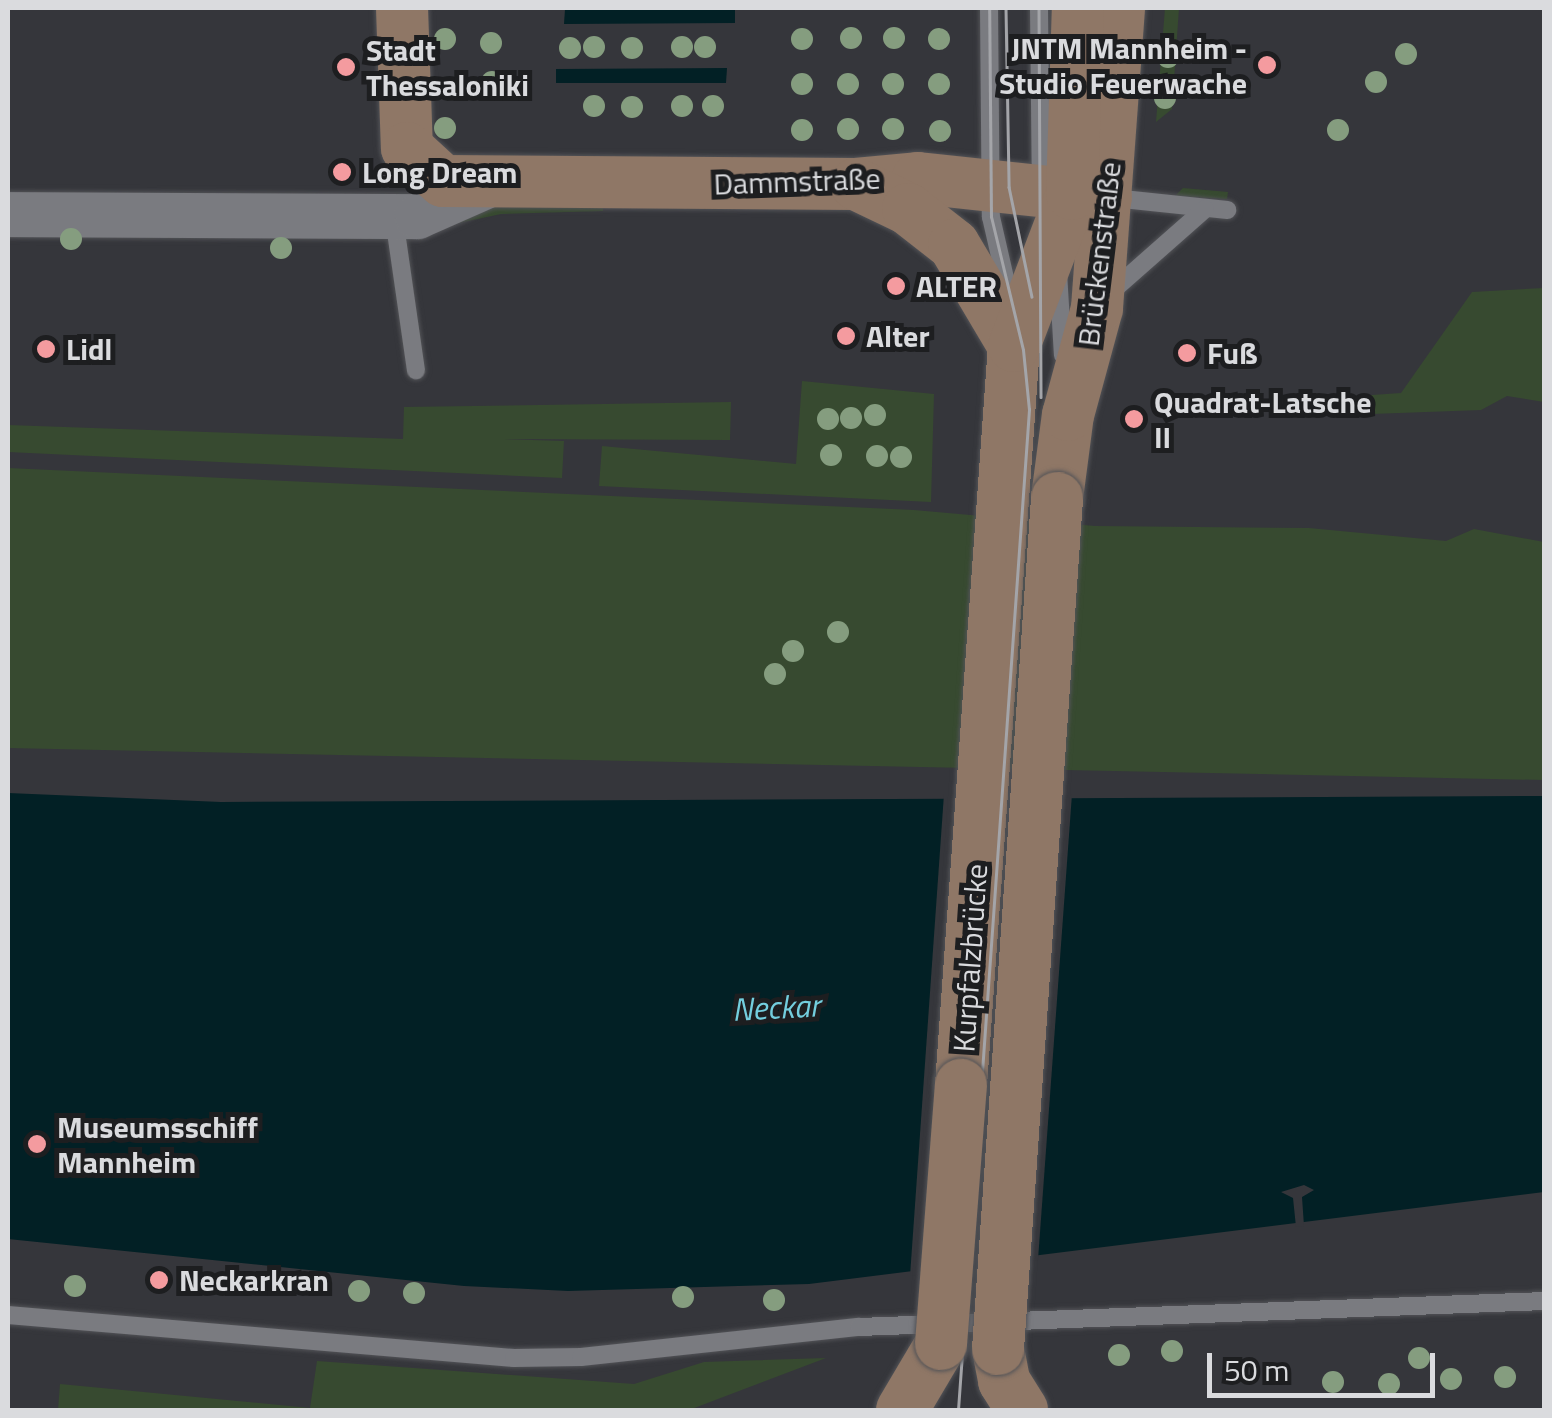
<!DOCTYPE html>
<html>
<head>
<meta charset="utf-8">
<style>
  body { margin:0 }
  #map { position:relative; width:1552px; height:1418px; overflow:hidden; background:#35363b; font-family:"Titillium Web",sans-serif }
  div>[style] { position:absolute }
  .green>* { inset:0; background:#374a30 }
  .water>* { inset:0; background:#022025 }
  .pier>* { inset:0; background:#35363b }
  .roads { filter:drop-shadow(0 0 2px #525357) drop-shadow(0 0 2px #525357) }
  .service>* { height:18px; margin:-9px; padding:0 9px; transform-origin:9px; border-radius:9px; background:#7a7b80 }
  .tertiary>* { height:45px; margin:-22.5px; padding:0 22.5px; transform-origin:22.5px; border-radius:22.5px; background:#7a7b80 }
  .secondary>* { height:52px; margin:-26px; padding:0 26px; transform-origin:26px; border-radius:26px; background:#8f7766 }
  .tram>* { height:2.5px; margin:-1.25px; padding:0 1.25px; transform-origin:1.25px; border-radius:1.25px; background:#a4a5a9 }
  .bridges { filter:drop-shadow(0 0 2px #525357) drop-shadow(0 0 2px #525357) }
  .secondary-bridge>* { height:52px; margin:-26px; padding:0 26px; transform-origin:26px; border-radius:26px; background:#8f7766 }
  .trees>* { width:22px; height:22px; margin:-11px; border-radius:50%; background:#859d7f }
  .dots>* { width:28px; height:28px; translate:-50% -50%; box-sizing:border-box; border:5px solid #1d1e20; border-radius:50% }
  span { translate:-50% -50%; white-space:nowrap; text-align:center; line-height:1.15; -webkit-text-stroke:10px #1d1e20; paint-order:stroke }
  .poi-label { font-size:30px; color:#dadbde; font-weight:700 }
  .right { translate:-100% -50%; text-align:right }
  .left { translate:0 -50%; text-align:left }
  .street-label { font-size:30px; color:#dadbde }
  .water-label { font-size:32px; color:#73cede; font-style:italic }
  .frame { position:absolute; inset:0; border:10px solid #dadbde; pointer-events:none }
  .scale { position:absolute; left:1207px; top:1353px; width:228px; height:45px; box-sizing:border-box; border:5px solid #dadbde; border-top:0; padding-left:12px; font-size:30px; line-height:35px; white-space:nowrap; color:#dadbde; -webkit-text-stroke:8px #1d1e20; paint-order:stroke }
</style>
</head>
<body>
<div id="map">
  <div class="green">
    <div style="clip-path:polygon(1165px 8px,1179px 8px,1172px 109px,1156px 122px)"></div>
    <div style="clip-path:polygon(1183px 188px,1228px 192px,1227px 199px,1175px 196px)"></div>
    <div style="clip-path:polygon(603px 201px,603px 211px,501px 214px,449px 225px,497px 204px)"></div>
    <div style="clip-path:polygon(1544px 288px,1544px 402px,1507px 396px,1481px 410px,1344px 415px,1343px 397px,1401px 393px,1472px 292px)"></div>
    <div style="clip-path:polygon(802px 381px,934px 394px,931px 502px,599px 486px,602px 446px,796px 464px)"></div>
    <div style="clip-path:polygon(731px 402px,730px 440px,504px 439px,564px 441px,562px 478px,8px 452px,8px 425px,403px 439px,404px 407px)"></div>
    <div style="clip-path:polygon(8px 468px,914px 510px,1095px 526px,1309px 528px,1446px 541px,1474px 529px,1544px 542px,1544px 780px,8px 748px)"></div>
    <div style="clip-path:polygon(826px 1358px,689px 1410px,58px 1410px,60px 1384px,310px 1408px,317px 1361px,634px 1384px,704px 1362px)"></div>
  </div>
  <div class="water">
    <div style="clip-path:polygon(565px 9px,735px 9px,735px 23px,564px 24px)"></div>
    <div style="clip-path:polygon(727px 68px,726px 83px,556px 83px,556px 69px)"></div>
    <div style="clip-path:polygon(8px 793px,221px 802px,1544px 796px,1544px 1192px,809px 1284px,568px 1291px,464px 1286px,8px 1239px)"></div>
  </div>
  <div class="pier">
    <div style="clip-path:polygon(944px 794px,1072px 794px,1038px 1260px,910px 1276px)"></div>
    <div style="clip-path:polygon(1304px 1185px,1314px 1190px,1302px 1197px,1304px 1226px,1296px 1227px,1293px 1198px,1281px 1192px)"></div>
  </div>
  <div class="roads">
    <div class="service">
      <div style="left:989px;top:8px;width:209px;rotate:89.5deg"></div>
      <div style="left:991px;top:217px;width:85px;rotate:77.1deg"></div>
      <div style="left:1039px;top:8px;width:181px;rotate:89.4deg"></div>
      <div style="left:1113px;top:198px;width:115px;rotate:6deg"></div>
      <div style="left:394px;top:218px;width:154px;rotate:81.8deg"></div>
      <div style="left:1058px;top:272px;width:83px;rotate:86.6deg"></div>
      <div style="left:1112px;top:291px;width:124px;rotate:-41.4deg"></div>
      <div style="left:8px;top:1315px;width:508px;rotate:4.86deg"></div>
      <div style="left:514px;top:1358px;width:67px;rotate:-0.9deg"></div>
      <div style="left:581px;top:1357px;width:280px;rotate:-6.2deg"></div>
      <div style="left:859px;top:1327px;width:685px;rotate:-2.17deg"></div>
    </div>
    <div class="tertiary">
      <div style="left:8px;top:214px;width:409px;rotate:0.3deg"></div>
      <div style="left:417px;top:216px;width:74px;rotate:-23.8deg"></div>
    </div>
    <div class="secondary">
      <div style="left:402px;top:8px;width:140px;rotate:88deg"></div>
      <div style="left:407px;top:148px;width:49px;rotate:42.5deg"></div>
      <div style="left:443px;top:181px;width:413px;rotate:0.4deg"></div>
      <div style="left:856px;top:184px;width:62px;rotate:-5.5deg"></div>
      <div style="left:918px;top:178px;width:189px;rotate:6.1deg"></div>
      <div style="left:856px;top:184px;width:58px;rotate:25.7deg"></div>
      <div style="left:908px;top:209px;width:58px;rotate:38deg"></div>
      <div style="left:954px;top:245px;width:117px;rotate:59.3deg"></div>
      <div style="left:1057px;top:498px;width:84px;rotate:-82.5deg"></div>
      <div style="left:1068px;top:415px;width:111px;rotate:-74.8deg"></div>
      <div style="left:1097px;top:308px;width:301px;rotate:-85.8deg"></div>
      <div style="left:961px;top:1085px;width:741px;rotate:-85.9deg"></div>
      <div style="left:1014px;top:346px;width:163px;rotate:-69.1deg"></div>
      <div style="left:1072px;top:194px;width:186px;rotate:-88.2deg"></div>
      <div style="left:998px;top:1349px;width:33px;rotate:79deg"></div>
      <div style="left:1004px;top:1381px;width:34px;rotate:58deg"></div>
      <div style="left:902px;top:1410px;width:77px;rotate:-59.4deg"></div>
    </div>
  </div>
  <div class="tram">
    <div style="left:1006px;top:8px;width:179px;rotate:89deg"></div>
    <div style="left:1009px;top:187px;width:112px;rotate:78.2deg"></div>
    <div style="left:1039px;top:8px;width:389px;rotate:89.7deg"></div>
    <div style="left:958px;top:1410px;width:1003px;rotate:-85.94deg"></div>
    <div style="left:1029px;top:410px;width:60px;rotate:-95.7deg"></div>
    <div style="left:1023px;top:350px;width:137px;rotate:-103.5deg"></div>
    <div style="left:991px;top:217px;width:209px;rotate:-90.5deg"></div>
  </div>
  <div class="bridges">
    <div class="secondary-bridge">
      <div style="left:941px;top:1344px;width:260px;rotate:-85.6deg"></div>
      <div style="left:998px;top:1349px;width:853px;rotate:-86.03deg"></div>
    </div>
  </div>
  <div class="trees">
    <div style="left:851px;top:38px"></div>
    <div style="left:894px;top:38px"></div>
    <div style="left:445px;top:39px"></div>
    <div style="left:802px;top:39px"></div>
    <div style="left:939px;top:39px"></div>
    <div style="left:491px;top:43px"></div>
    <div style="left:594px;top:47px"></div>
    <div style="left:682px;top:47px"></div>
    <div style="left:705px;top:47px"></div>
    <div style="left:570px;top:48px"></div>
    <div style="left:632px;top:48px"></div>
    <div style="left:1406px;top:54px"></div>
    <div style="left:1168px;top:57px"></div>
    <div style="left:492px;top:82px"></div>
    <div style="left:1376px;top:82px"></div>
    <div style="left:802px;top:84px"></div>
    <div style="left:848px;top:84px"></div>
    <div style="left:893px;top:84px"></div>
    <div style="left:939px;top:84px"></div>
    <div style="left:448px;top:89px"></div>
    <div style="left:1165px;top:98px"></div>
    <div style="left:594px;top:106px"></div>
    <div style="left:682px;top:106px"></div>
    <div style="left:713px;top:106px"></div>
    <div style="left:632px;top:107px"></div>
    <div style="left:445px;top:128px"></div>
    <div style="left:848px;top:129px"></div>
    <div style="left:893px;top:129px"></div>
    <div style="left:802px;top:130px"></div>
    <div style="left:1338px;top:130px"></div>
    <div style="left:940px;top:131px"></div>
    <div style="left:71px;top:239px"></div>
    <div style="left:281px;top:248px"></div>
    <div style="left:875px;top:415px"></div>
    <div style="left:851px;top:418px"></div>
    <div style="left:828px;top:419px"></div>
    <div style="left:831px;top:455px"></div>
    <div style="left:877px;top:456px"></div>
    <div style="left:901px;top:457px"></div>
    <div style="left:838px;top:632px"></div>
    <div style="left:793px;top:651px"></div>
    <div style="left:775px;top:674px"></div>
    <div style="left:75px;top:1286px"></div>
    <div style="left:359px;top:1291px"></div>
    <div style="left:414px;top:1293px"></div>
    <div style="left:683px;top:1297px"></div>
    <div style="left:774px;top:1300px"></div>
    <div style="left:1172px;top:1351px"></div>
    <div style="left:1119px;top:1355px"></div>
    <div style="left:1419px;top:1358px"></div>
    <div style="left:1505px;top:1377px"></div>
    <div style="left:1451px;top:1379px"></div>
    <div style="left:1333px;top:1382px"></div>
    <div style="left:1389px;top:1384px"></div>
  </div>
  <div class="dots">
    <div style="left:1267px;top:65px;background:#f49b9f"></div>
    <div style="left:346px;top:67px;background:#f49b9f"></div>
    <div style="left:342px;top:172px;background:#f49b9f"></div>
    <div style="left:896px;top:286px;background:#f49b9f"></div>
    <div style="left:846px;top:336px;background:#f49b9f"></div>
    <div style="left:46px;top:349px;background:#f49b9f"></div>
    <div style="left:1187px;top:353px;background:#f49b9f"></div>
    <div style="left:1134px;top:419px;background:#f49b9f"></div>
    <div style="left:37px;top:1144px;background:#f49b9f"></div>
    <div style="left:159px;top:1280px;background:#f49b9f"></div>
  </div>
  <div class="poi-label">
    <span class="right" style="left:1247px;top:65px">JNTM Mannheim -<br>Studio Feuerwache</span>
    <span class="left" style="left:366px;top:67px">Stadt<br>Thessaloniki</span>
    <span class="left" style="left:362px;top:172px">Long Dream</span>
    <span class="left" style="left:916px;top:286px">ALTER</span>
    <span class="left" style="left:866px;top:336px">Alter</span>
    <span class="left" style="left:66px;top:349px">Lidl</span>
    <span class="left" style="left:1207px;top:353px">Fuß</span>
    <span class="left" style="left:1154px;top:419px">Quadrat-Latsche<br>II</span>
    <span class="left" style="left:57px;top:1144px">Museumsschiff<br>Mannheim</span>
    <span class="left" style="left:179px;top:1280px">Neckarkran</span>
  </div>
  <div class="street-label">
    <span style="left:797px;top:181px;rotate:-2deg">Dammstraße</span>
    <span style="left:1099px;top:254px;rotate:-83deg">Brückenstraße</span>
    <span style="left:970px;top:958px;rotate:-86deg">Kurpfalzbrücke</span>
  </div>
  <div class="water-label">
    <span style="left:776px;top:1007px;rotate:-3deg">Neckar</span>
  </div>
  <div class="frame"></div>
  <div class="scale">50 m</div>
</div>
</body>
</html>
